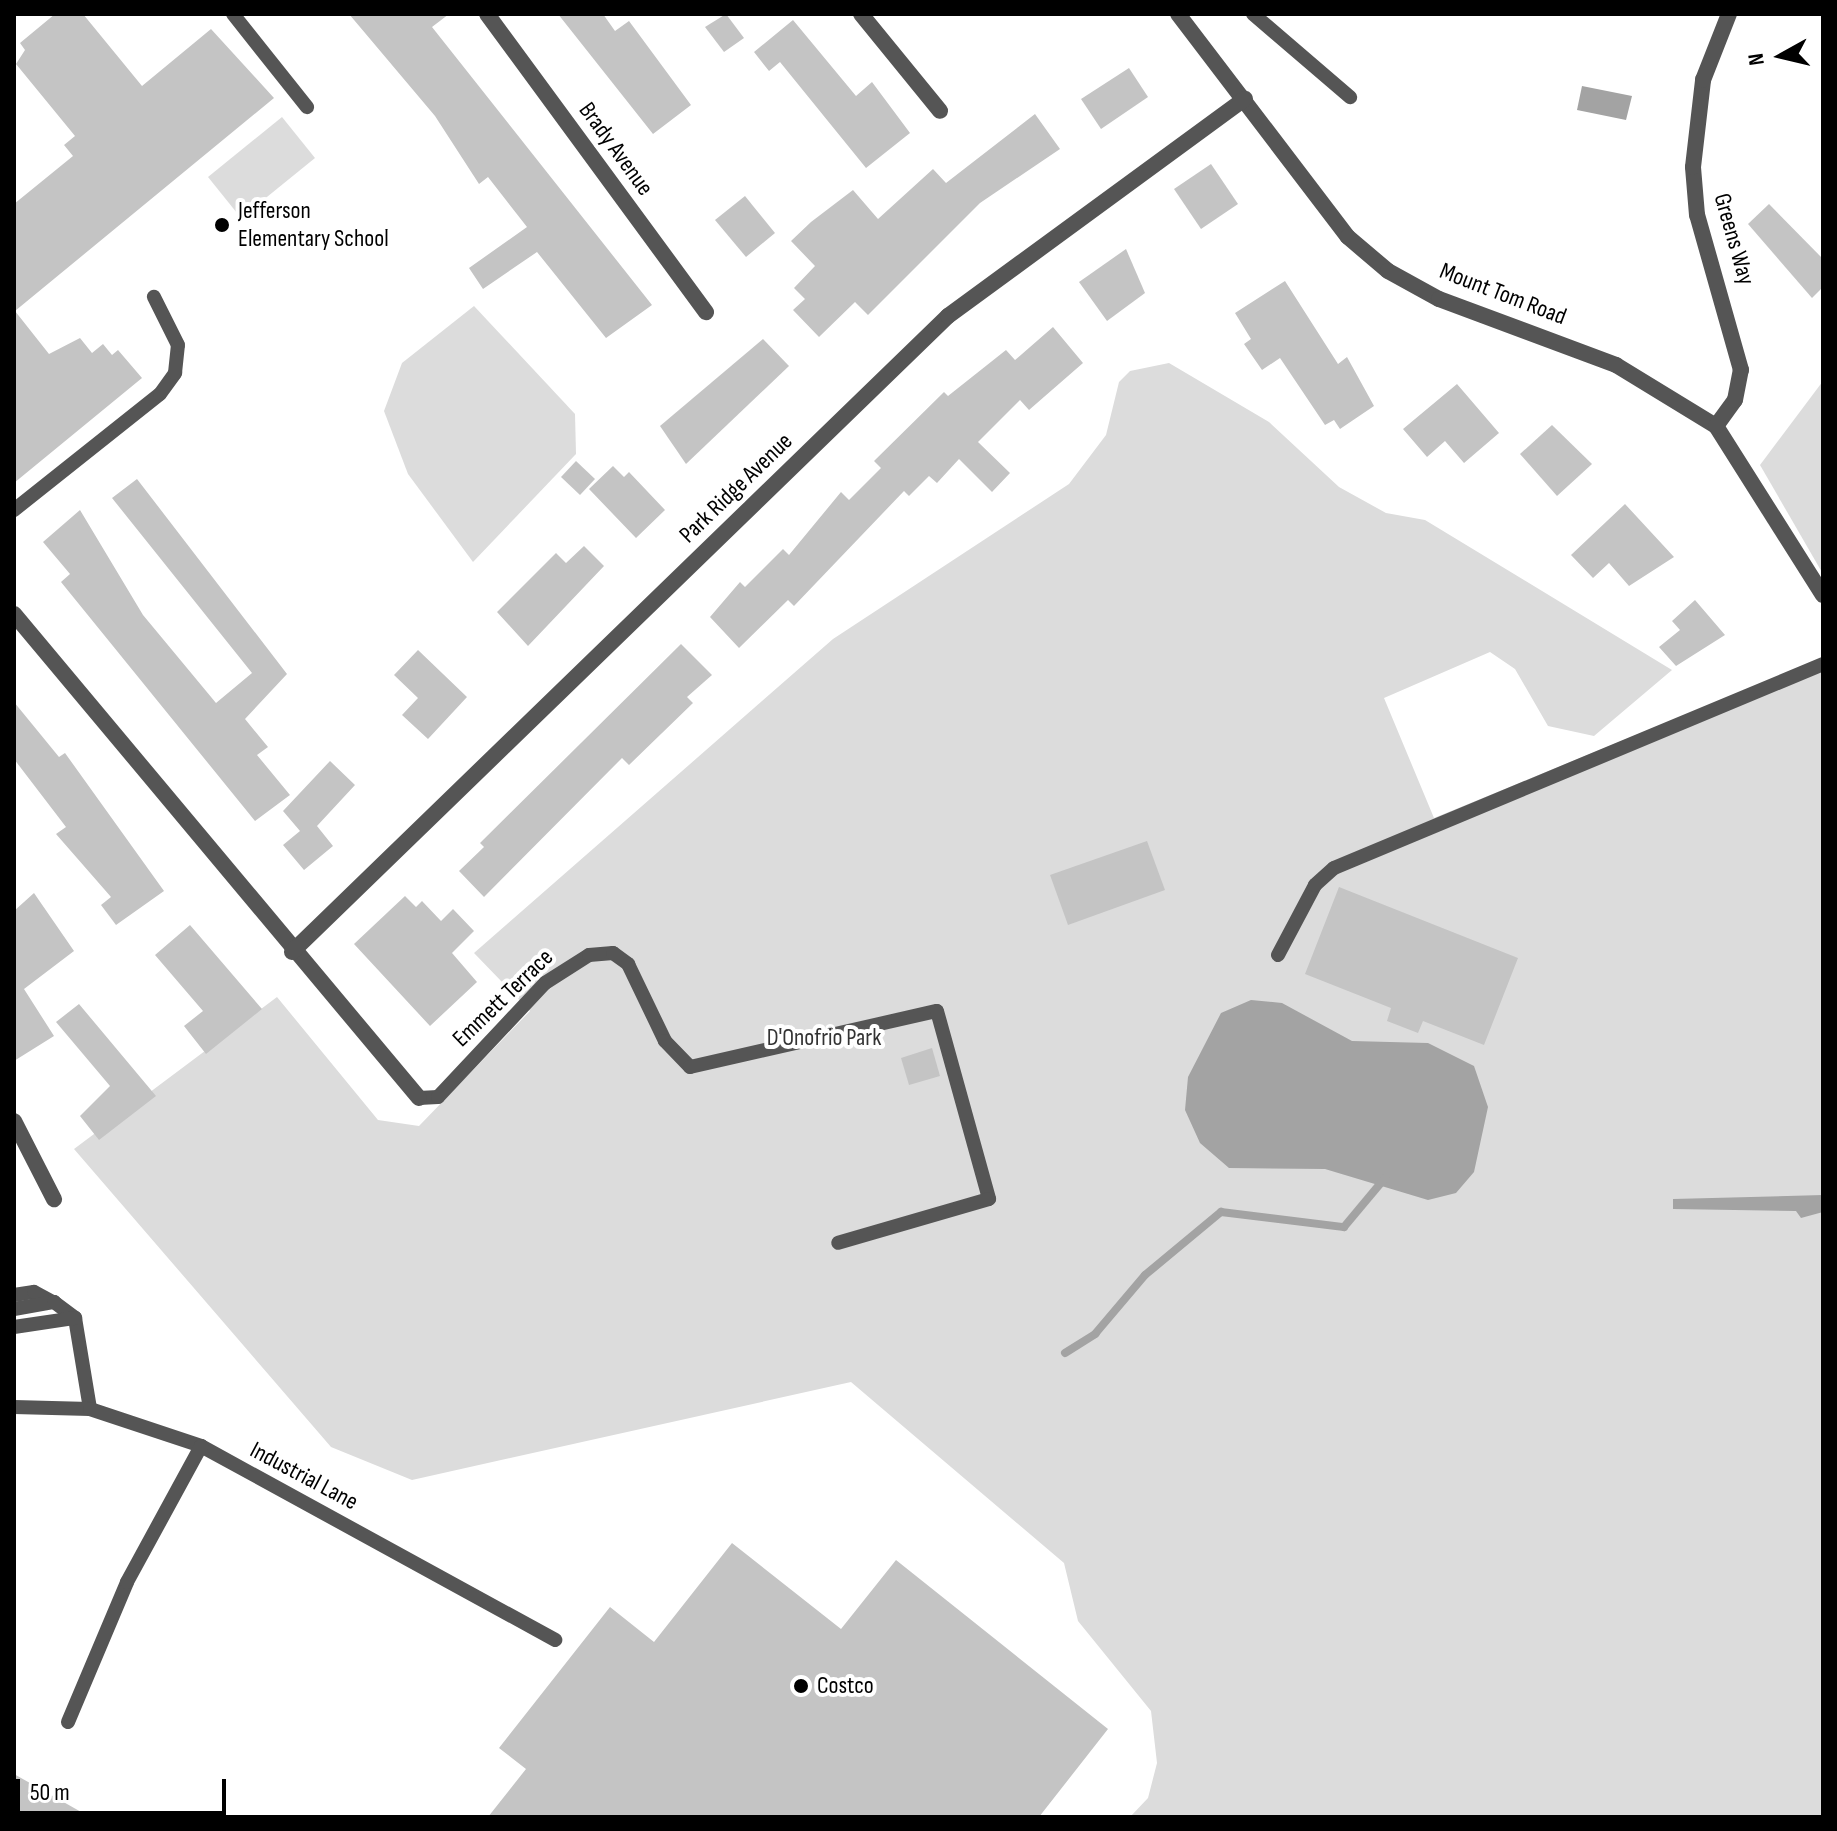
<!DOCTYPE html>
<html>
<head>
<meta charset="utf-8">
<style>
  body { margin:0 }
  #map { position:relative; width:1837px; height:1831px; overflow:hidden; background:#fff; font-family:"Sofia Sans Condensed",sans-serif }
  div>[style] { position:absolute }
  .green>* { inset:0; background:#dcdcdc }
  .water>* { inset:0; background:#a3a3a3 }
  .stream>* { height:8px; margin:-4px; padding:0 4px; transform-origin:4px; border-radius:4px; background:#a3a3a3 }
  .building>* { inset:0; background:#c4c4c4 }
  .service>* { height:14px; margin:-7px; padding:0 7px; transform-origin:7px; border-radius:7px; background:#555 }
  .minor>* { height:16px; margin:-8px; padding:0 8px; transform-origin:8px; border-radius:8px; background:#555 }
  .dots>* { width:22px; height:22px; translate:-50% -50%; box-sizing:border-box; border:4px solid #fff; border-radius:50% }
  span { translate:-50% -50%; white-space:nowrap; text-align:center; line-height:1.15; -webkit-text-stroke:8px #fff; paint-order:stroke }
  .street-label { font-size:24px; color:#000 }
  .poi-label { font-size:24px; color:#000 }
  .left { translate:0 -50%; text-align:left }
  .park-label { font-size:24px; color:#333 }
  .frame { position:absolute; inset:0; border:16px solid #000; pointer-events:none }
  .north { position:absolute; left:1741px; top:16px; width:80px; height:80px; -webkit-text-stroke:6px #fff; paint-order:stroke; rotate:262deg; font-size:22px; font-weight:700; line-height:32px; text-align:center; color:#000 }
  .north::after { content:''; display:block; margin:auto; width:28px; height:36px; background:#000; clip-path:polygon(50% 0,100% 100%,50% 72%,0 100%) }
  .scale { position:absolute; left:16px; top:1779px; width:210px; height:36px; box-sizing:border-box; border:4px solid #000; border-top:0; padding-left:10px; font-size:24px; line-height:28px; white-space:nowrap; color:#000; -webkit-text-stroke:6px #fff; paint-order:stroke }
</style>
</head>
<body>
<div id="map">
  <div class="green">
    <div style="clip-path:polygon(282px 117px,315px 158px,241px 218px,208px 177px)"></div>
    <div style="clip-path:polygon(474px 306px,575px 414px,576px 454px,473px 562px,408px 474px,384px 411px,402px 363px)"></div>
    <div style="clip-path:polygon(1169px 363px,1269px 422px,1339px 487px,1386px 513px,1425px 520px,1672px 670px,1594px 736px,1548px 726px,1515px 669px,1490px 652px,1384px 698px,1434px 818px,1823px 658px,1823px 1817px,1130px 1817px,1148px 1798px,1157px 1763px,1151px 1711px,1078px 1621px,1064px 1563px,851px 1382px,412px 1480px,331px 1447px,74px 1149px,277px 997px,378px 1120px,419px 1126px,530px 1011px,474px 953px,833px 639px,1069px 484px,1106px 435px,1119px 382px,1130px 371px)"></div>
    <div style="clip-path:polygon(1823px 381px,1823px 574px,1760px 465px)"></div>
  </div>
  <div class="water">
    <div style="clip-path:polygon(1582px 86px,1632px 96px,1626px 120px,1577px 110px)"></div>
    <div style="clip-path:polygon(1251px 1000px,1282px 1003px,1352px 1041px,1428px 1043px,1474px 1066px,1488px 1107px,1474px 1172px,1456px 1193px,1428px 1200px,1325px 1169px,1229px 1168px,1200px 1143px,1185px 1110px,1188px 1077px,1221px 1013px)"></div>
    <div style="clip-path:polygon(1823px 1195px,1823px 1212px,1801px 1218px,1796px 1211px,1673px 1209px,1673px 1199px)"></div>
  </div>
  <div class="stream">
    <div style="left:1065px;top:1353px;width:36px;rotate:-32deg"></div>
    <div style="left:1095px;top:1334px;width:77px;rotate:-49.7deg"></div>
    <div style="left:1145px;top:1275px;width:99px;rotate:-39.7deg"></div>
    <div style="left:1221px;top:1212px;width:124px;rotate:7deg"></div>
    <div style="left:1344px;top:1227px;width:64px;rotate:-50.1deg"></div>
  </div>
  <div class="building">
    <div style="clip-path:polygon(55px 14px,83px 14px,142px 86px,211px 29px,274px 98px,15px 311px,49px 354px,80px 338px,92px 353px,103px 344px,112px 355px,118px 350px,142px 378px,14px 483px,14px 204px,73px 156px,64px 145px,75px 136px,16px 64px,25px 50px,20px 43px)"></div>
    <div style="clip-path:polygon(349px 14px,449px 14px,432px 27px,652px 305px,606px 338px,537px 252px,483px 289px,469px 268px,527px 227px,488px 177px,479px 184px,435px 116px)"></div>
    <div style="clip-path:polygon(558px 14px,603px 14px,615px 31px,629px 21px,691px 105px,653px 134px)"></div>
    <div style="clip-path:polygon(726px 14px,744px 38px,724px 52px,705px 27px)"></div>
    <div style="clip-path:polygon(793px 20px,856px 96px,872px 82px,910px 133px,866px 168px,780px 62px,769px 71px,754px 52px)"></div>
    <div style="clip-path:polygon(1129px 68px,1148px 97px,1101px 129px,1081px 99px)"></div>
    <div style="clip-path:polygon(1035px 114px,1060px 149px,980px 203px,868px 315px,855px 302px,819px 337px,793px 310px,805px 299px,794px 288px,815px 266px,791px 241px,811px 222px,853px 190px,878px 219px,933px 169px,946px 183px)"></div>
    <div style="clip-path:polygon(1211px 164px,1238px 204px,1201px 229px,1174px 189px)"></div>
    <div style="clip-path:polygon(745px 196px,775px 233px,746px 257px,715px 220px)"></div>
    <div style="clip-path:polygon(1769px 204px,1823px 259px,1823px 287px,1812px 298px,1748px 224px)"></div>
    <div style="clip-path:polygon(1126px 249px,1145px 293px,1107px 321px,1079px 282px)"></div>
    <div style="clip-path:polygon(1285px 281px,1338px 364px,1347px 357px,1374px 406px,1340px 429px,1334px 420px,1325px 425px,1280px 358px,1262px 370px,1244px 344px,1251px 339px,1235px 313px)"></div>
    <div style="clip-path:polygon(1053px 327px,1083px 363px,1029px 410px,1020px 400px,978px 442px,1010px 473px,992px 492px,959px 459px,937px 483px,929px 476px,909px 496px,904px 491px,794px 606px,788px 600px,739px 648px,710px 617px,740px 582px,745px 587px,783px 549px,789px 555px,841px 492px,849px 500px,881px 468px,874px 461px,944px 392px,948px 396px,1006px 350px,1015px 360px)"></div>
    <div style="clip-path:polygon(763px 339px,789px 366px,686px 464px,660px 426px)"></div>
    <div style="clip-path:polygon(1457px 384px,1499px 433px,1464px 463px,1445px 441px,1427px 457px,1403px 429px)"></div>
    <div style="clip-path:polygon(1552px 425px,1592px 464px,1557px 496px,1520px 454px)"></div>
    <div style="clip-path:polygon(576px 461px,595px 479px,580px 495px,561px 477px)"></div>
    <div style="clip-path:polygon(613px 466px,624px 477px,629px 472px,665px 510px,636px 538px,589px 489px)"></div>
    <div style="clip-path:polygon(137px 479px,287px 674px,245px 719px,268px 747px,257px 755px,290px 795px,255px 821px,61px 582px,70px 574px,43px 542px,80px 510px,143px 615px,216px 703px,252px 673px,112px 498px)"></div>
    <div style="clip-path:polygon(1625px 504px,1674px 557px,1629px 586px,1609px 563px,1593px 578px,1571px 555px)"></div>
    <div style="clip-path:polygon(584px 546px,604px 566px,528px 646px,497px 612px,556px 553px,566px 563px)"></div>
    <div style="clip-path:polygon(1695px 600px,1725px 635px,1676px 666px,1659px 647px,1680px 630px,1672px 621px)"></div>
    <div style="clip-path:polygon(681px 644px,712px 675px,687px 697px,693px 703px,629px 765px,622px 758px,484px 897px,459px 871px,484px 847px,480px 843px)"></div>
    <div style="clip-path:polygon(418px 650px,467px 697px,428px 739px,402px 715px,418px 698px,394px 675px)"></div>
    <div style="clip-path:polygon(14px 702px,59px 757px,65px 753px,164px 891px,116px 925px,101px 905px,111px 897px,56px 834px,66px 827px,14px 759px)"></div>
    <div style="clip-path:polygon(330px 761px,355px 785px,317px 826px,333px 846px,304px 870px,283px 845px,300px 831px,283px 811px)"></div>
    <div style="clip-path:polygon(1147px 841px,1165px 890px,1068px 925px,1050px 875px)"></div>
    <div style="clip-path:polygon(1339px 887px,1518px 958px,1484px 1045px,1423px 1021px,1418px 1033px,1387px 1021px,1391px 1008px,1305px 974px)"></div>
    <div style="clip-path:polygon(34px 893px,74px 951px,24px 989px,54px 1036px,14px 1061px,14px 911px)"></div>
    <div style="clip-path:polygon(405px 896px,416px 907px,422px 901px,441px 921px,453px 909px,474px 931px,452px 953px,477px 982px,430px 1026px,354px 944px)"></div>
    <div style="clip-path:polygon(190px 925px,262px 1009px,206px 1054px,184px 1026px,203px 1011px,155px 955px)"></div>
    <div style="clip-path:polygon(79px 1004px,156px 1096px,99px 1140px,80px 1116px,110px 1086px,56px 1022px)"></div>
    <div style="clip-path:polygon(932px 1048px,940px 1076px,909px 1085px,901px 1058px)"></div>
    <div style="clip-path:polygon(732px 1543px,841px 1629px,896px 1560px,1108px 1729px,1039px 1817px,488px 1817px,526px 1769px,499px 1748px,610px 1607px,654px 1642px)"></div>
    <div style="clip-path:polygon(14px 1774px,90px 1817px,14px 1817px)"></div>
  </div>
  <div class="service">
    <div style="left:233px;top:14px;width:119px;rotate:51.5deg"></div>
    <div style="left:1253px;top:14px;width:128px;rotate:40.6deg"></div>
    <div style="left:14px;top:510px;width:186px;rotate:-38.5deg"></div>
    <div style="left:160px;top:394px;width:26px;rotate:-54deg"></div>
    <div style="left:175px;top:373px;width:28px;rotate:-84deg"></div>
    <div style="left:178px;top:345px;width:54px;rotate:-116.6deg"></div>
    <div style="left:1278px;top:955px;width:79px;rotate:-62.1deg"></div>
    <div style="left:1315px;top:885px;width:25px;rotate:-42deg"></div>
    <div style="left:1334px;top:868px;width:530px;rotate:-22.64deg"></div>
    <div style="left:419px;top:1098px;width:19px;rotate:-3deg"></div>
    <div style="left:438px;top:1097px;width:156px;rotate:-46.8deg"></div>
    <div style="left:545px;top:983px;width:52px;rotate:-32.5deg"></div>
    <div style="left:589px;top:955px;width:24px;rotate:-5deg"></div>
    <div style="left:613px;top:953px;width:19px;rotate:36deg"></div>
    <div style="left:628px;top:964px;width:85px;rotate:64.3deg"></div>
    <div style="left:665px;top:1041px;width:36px;rotate:46deg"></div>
    <div style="left:690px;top:1067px;width:253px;rotate:-12.8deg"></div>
    <div style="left:937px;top:1011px;width:195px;rotate:74.5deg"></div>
    <div style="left:989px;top:1199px;width:157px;rotate:163.8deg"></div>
    <div style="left:14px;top:1295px;width:20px;rotate:-9deg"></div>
    <div style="left:34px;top:1292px;width:21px;rotate:28deg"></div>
    <div style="left:14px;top:1309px;width:41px;rotate:-9.9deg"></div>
    <div style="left:54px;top:1302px;width:26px;rotate:37deg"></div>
    <div style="left:75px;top:1318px;width:92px;rotate:80.6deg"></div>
    <div style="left:14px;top:1327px;width:62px;rotate:-8.4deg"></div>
    <div style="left:14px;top:1407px;width:76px;rotate:1.5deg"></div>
    <div style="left:90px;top:1409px;width:117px;rotate:18.4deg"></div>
    <div style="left:201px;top:1446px;width:404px;rotate:28.7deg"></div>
    <div style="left:68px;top:1722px;width:152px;rotate:-67.1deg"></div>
    <div style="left:127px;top:1582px;width:155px;rotate:-61.4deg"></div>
  </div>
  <div class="minor">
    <div style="left:487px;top:14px;width:370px;rotate:53.7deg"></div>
    <div style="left:861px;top:14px;width:125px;rotate:50.8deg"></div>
    <div style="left:1178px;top:14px;width:280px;rotate:52.7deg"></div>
    <div style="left:1348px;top:237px;width:52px;rotate:40.4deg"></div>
    <div style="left:1388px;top:271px;width:58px;rotate:28.8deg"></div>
    <div style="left:1439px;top:299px;width:189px;rotate:20.4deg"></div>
    <div style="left:1616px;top:365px;width:117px;rotate:31.4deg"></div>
    <div style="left:1716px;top:426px;width:200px;rotate:57.7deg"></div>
    <div style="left:1716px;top:426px;width:32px;rotate:-54deg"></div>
    <div style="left:1735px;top:400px;width:31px;rotate:-79deg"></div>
    <div style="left:1741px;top:370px;width:161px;rotate:-105.8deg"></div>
    <div style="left:1697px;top:215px;width:48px;rotate:-94.8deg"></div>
    <div style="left:1693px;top:167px;width:88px;rotate:-83.4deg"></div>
    <div style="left:1703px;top:80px;width:71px;rotate:-68.5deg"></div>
    <div style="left:14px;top:614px;width:631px;rotate:50.08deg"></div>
    <div style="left:292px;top:952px;width:914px;rotate:-44.11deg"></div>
    <div style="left:948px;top:316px;width:368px;rotate:-36.2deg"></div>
    <div style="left:14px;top:1121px;width:88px;rotate:62.9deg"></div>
  </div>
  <div class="dots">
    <div style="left:222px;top:225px;background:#000"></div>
    <div style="left:801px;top:1686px;background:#000"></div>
  </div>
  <div class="street-label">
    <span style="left:616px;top:149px;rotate:54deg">Brady Avenue</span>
    <span style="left:1734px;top:239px;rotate:74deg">Greens Way</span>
    <span style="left:1503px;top:294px;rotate:21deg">Mount Tom Road</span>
    <span style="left:736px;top:488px;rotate:-44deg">Park Ridge Avenue</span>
    <span style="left:503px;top:998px;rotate:-44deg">Emmett Terrace</span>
    <span style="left:304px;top:1476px;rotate:28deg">Industrial Lane</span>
  </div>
  <div class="poi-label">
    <span class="left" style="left:238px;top:225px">Jefferson<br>Elementary School</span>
    <span class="left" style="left:817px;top:1686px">Costco</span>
  </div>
  <div class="park-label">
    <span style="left:824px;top:1038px">D'Onofrio Park</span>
  </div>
  <div class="frame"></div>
  <div class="north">N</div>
  <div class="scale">50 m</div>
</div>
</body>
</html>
